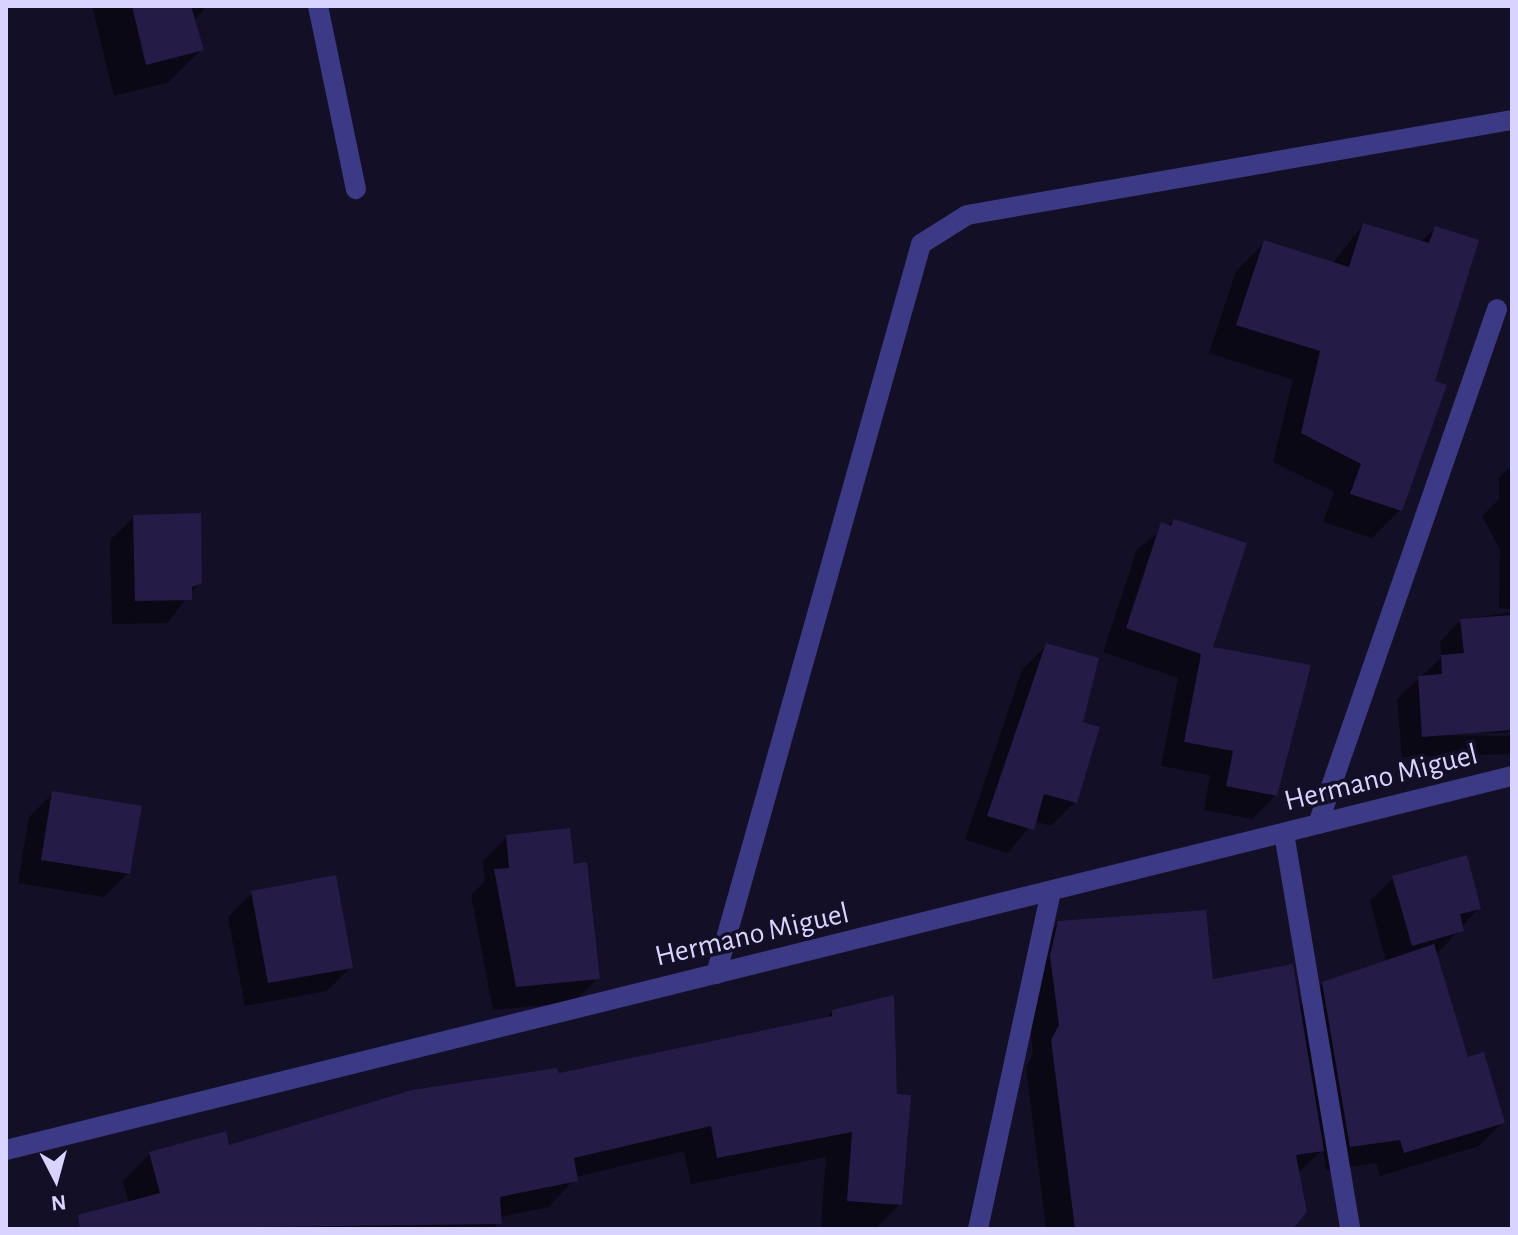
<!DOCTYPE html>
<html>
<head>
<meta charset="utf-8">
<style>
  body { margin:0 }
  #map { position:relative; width:1518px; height:1235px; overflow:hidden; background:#130f26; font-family:"Alegreya Sans",sans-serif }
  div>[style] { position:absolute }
  .shadow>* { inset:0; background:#0007 }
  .building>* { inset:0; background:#241b47 }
  .minor>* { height:20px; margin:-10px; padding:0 10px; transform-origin:10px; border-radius:10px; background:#3d3a85 }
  span { translate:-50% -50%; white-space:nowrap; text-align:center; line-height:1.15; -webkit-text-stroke:7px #130f26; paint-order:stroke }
  .street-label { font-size:30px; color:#d9d4ff }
  .frame { position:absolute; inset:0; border:8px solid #d9d4ff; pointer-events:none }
  .north { position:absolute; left:16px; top:1139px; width:80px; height:80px; -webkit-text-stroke:6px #130f26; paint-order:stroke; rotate:174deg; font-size:22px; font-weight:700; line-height:32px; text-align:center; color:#d9d4ff }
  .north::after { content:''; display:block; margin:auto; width:28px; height:36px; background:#d9d4ff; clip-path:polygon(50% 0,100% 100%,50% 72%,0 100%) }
</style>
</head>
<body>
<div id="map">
  <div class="shadow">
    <div style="clip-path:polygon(92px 6px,207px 6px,193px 21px,201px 50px,169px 82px,114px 96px)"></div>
    <div style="clip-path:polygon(1363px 225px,1420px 243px,1435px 228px,1433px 382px,1400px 510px,1372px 538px,1323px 522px,1334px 492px,1273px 462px,1293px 380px,1209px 353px,1236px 271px,1265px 242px,1332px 264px)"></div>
    <div style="clip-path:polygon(1512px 465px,1512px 609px,1499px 608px,1500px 550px,1482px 516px,1499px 499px,1499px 478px)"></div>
    <div style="clip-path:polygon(134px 517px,200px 582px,167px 623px,112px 624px,110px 540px)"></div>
    <div style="clip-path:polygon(1174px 521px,1210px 648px,1276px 795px,1252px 819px,1204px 810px,1210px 775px,1161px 766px,1178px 678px,1103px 652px,1137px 549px)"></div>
    <div style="clip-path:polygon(1512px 612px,1512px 732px,1412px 735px,1512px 736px,1512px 754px,1402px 757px,1397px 699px,1442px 657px,1440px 642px,1461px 620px)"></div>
    <div style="clip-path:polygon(1046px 646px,1080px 723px,1075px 802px,1051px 826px,1034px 821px,1008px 853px,965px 840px,1022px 670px)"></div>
    <div style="clip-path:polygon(53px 793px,128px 873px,104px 897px,18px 883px,29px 817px)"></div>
    <div style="clip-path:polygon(507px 837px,598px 978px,574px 1002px,493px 1010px,471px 895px,485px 881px,483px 861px)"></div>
    <div style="clip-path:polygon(1394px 877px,1479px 908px,1436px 955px,1467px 1059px,1503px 1122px,1479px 1146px,1380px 1176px,1376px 1163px,1326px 1170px,1323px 1149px,1297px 1174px,1296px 1229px,1046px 1229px,1026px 1068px,1033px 1053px,1025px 984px,1032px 949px,1059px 923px,1298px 1008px,1323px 983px,1386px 962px,1370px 901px)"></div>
    <div style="clip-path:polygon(252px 893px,351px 967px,327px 991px,245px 1006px,228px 917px)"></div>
    <div style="clip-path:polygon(833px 1011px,900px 1204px,875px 1229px,821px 1227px,826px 1157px,691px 1184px,684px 1151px,576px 1177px,549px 1207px,500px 1217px,494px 1229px,88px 1229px,109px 1208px,129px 1203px,123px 1181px,150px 1154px,228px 1147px,824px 1020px)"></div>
  </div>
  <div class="building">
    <div style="clip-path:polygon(132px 6px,191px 6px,204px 50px,146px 65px)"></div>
    <div style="clip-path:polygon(1363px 223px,1429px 243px,1435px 226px,1479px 240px,1435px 381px,1447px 385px,1402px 511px,1350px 494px,1361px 464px,1301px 433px,1320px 351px,1236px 325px,1264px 240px,1349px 267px)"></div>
    <div style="clip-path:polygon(201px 513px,202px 583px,192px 587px,192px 600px,135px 601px,133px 515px)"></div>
    <div style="clip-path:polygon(1174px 519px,1247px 543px,1213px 647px,1311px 665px,1277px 796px,1226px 786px,1233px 751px,1184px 742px,1201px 654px,1126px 628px,1161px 522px,1171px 526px)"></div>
    <div style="clip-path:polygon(1512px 615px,1512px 730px,1422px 737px,1418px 676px,1442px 674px,1441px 655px,1464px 653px,1460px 619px)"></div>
    <div style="clip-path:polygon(1046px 643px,1099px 658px,1083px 722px,1100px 727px,1077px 803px,1044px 794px,1034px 830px,987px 816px)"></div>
    <div style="clip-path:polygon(52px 791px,142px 806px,130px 874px,41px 860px)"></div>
    <div style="clip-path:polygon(570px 828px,574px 864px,587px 862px,600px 979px,516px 987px,494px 869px,509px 868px,506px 835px)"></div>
    <div style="clip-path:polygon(1467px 855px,1481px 909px,1460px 914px,1464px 931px,1412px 946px,1392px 876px)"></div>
    <div style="clip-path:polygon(336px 875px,353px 968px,268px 983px,251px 891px)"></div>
    <div style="clip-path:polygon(1206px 910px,1213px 979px,1293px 964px,1324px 1151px,1296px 1155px,1307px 1212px,1293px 1229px,1075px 1229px,1051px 1040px,1059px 1025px,1050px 956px,1058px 921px)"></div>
    <div style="clip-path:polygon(1434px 944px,1468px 1057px,1484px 1052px,1505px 1123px,1404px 1153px,1400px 1140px,1350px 1147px,1322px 982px)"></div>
    <div style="clip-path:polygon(894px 995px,897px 1094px,911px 1095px,902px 1205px,847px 1201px,852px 1132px,717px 1158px,711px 1126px,574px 1158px,578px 1181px,500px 1197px,502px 1224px,80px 1229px,78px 1215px,160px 1193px,149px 1152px,226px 1131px,229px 1145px,412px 1090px,557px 1068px,559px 1073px,832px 1016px,832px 1010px)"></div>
  </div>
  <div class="minor">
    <div style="left:318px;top:6px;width:187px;rotate:78.3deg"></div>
    <div style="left:1318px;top:824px;width:545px;rotate:-70.83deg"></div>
    <div style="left:1284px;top:833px;width:401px;rotate:80.5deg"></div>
    <div style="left:716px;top:974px;width:758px;rotate:-74.31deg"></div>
    <div style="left:921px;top:244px;width:54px;rotate:-32.2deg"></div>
    <div style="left:967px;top:215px;width:553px;rotate:-9.89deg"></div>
    <div style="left:6px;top:1150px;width:1552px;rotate:-13.95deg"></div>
    <div style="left:978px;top:1229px;width:341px;rotate:-77.8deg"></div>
  </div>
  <div class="street-label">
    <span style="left:1381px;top:778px;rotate:-14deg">Hermano Miguel</span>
    <span style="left:752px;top:935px;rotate:-13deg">Hermano Miguel</span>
  </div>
  <div class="frame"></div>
  <div class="north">N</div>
</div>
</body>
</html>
